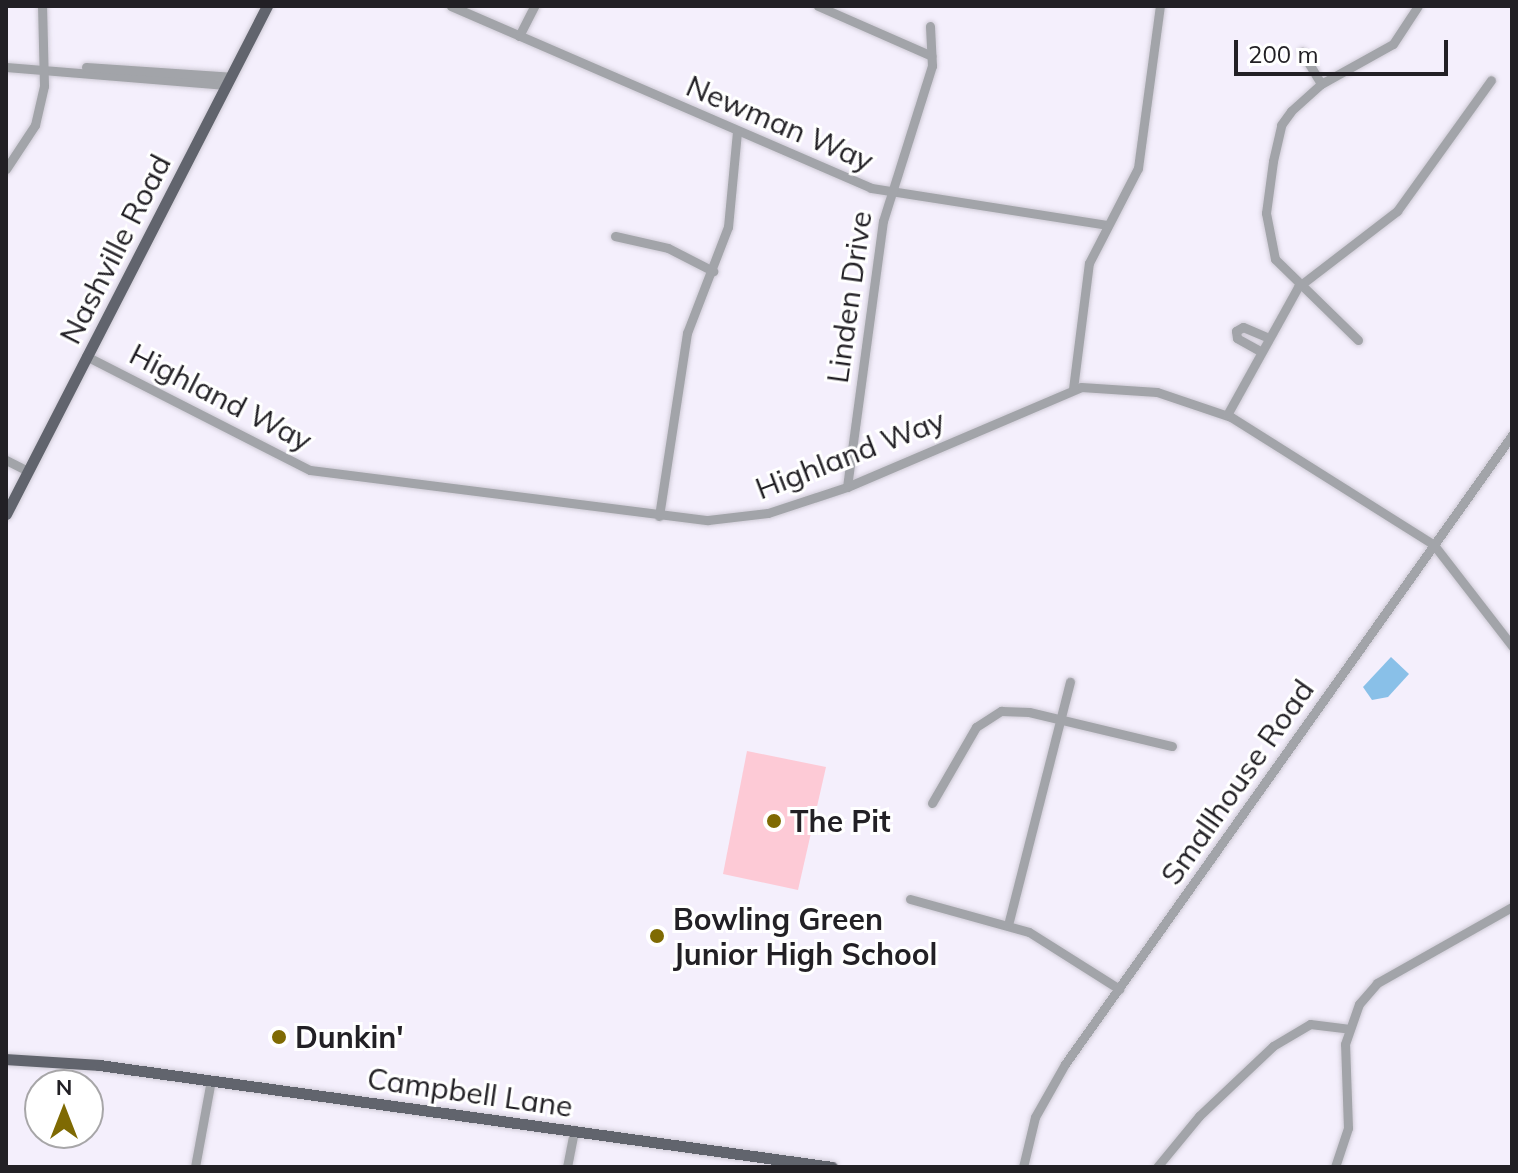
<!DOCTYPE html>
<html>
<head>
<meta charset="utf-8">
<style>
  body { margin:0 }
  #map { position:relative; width:1518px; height:1173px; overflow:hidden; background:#f4effc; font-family:Mulish,sans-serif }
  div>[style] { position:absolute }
  .green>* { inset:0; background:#fdcad6 }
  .water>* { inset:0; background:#89c0e8 }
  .roads { filter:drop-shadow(0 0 2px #cecad5) drop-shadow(0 0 2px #cecad5) }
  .minor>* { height:9px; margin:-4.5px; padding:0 4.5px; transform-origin:4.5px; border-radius:4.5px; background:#a2a4a9 }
  .major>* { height:11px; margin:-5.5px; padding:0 5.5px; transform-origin:5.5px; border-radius:5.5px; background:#61646d }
  .dots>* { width:22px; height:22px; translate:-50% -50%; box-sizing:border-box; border:4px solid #fff; border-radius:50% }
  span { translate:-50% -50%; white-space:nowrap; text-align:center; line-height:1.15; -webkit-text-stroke:6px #fff; paint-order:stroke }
  .street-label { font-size:30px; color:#222025 }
  .poi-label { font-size:30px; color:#222025; font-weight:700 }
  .left { translate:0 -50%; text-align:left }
  .frame { position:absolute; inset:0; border:8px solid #222025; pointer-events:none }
  .north { position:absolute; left:24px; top:1069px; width:80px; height:80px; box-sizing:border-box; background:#fff; border:2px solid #a7a6a8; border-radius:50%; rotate:0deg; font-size:22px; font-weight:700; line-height:32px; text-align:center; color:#222025 }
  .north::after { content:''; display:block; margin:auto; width:28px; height:36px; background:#7f6a03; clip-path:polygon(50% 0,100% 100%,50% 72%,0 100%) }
  .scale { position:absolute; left:1234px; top:40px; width:214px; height:36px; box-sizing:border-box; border:4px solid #222025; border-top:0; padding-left:10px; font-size:24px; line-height:28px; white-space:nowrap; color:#222025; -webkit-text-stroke:6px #fff; paint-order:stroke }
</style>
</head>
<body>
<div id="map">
  <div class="green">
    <div style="clip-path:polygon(747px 751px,826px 767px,798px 890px,723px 874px)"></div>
  </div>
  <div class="water">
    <div style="clip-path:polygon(1391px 657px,1409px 674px,1388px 697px,1372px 700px,1363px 687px)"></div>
  </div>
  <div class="roads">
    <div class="minor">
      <div style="left:451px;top:6px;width:458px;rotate:23.4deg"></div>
      <div style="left:871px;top:188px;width:239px;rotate:8.9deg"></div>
      <div style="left:818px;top:6px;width:124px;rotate:23.7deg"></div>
      <div style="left:519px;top:36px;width:34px;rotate:-63deg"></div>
      <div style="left:1302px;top:52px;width:37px;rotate:59deg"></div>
      <div style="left:6px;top:67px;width:221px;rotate:4.7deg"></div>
      <div style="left:86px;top:67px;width:145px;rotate:3.9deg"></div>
      <div style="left:6px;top:169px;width:53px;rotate:-56.6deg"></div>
      <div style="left:35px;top:125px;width:40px;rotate:-77deg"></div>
      <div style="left:44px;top:86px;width:80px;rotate:-91.4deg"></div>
      <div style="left:615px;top:236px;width:54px;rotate:12.8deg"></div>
      <div style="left:668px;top:248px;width:51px;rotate:27.1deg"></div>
      <div style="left:1358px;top:340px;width:116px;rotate:-135.7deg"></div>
      <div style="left:1275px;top:259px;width:47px;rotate:-101.1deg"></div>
      <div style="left:1266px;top:213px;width:52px;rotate:-82.3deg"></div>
      <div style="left:1273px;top:161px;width:37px;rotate:-77deg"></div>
      <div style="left:1281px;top:125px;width:17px;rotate:-54deg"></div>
      <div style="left:1291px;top:111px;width:40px;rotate:-42deg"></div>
      <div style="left:1321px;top:84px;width:82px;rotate:-29.1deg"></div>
      <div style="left:1393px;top:44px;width:45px;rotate:-56.7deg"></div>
      <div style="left:1260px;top:351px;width:26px;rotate:-151deg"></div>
      <div style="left:1237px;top:338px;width:7px;rotate:-98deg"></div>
      <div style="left:1236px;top:331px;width:8px;rotate:-30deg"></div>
      <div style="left:1243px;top:327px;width:26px;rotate:23deg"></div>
      <div style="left:86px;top:356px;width:251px;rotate:27deg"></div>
      <div style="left:310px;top:470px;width:401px;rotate:7.2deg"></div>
      <div style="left:708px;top:520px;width:60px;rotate:-6.7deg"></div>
      <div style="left:768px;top:513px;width:83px;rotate:-18.2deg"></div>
      <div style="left:847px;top:487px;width:254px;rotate:-23.1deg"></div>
      <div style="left:1081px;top:387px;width:76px;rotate:3.8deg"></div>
      <div style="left:1157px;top:392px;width:78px;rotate:18.7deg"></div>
      <div style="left:1231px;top:417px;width:240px;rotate:32.2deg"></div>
      <div style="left:1434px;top:545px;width:128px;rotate:52.3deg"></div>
      <div style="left:1073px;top:389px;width:127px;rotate:-82.8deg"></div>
      <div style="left:1089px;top:263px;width:107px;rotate:-62.7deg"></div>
      <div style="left:1138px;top:168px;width:163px;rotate:-82.3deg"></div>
      <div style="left:1227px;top:415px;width:146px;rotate:-61deg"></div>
      <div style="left:1298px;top:287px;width:125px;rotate:-37.5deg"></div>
      <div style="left:1397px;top:211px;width:161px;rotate:-54.3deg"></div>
      <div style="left:6px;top:460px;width:25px;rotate:27deg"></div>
      <div style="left:847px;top:487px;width:268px;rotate:-82.3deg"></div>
      <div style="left:883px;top:221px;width:163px;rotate:-72.5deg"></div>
      <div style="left:932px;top:66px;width:40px;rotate:-92.9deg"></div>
      <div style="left:659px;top:516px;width:185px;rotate:-81.3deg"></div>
      <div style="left:687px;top:333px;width:114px;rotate:-68.9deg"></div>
      <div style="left:728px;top:227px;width:96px;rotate:-84.6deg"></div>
      <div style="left:932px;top:803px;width:88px;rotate:-59.9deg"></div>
      <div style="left:976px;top:727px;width:30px;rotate:-33deg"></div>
      <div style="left:1001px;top:711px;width:28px;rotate:2deg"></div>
      <div style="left:1029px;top:712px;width:147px;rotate:13.4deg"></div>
      <div style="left:910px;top:899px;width:123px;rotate:15.5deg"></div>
      <div style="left:1029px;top:932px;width:107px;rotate:32.3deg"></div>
      <div style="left:1008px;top:925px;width:251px;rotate:-75.7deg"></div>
      <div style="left:195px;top:1167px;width:88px;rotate:-79.6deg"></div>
      <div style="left:567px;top:1167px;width:38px;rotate:-79deg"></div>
      <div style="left:1023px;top:1167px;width:51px;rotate:-76.5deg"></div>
      <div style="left:1035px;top:1117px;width:61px;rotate:-60.5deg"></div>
      <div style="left:1065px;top:1064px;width:772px;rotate:-54.6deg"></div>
      <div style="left:1157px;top:1167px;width:66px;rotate:-50.5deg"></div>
      <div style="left:1199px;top:1116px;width:102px;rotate:-43.4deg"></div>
      <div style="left:1273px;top:1046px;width:43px;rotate:-30.7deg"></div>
      <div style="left:1310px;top:1024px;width:38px;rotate:7deg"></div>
      <div style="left:1335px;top:1167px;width:41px;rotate:-71.6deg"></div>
      <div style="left:1348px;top:1128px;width:84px;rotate:-92deg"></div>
      <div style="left:1345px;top:1044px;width:42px;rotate:-70.7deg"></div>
      <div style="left:1359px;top:1004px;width:28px;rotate:-49deg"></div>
      <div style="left:1377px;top:983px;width:155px;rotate:-29.4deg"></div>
    </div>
    <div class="major">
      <div style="left:6px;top:514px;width:571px;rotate:-62.81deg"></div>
      <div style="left:6px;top:1059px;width:93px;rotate:3.7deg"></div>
      <div style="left:99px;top:1065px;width:740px;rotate:7.92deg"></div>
    </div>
  </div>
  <div class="dots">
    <div style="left:774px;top:821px;background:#7f6a03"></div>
    <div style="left:657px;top:936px;background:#7f6a03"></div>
    <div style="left:279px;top:1037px;background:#7f6a03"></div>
  </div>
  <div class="street-label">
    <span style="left:780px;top:123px;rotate:23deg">Newman Way</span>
    <span style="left:115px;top:249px;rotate:-63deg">Nashville Road</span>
    <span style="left:849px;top:297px;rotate:-82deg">Linden Drive</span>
    <span style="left:221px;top:397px;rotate:27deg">Highland Way</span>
    <span style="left:850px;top:454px;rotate:-21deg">Highland Way</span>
    <span style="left:1237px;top:782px;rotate:-55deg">Smallhouse Road</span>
    <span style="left:470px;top:1092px;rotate:8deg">Campbell Lane</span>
  </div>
  <div class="poi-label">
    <span class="left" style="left:790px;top:821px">The Pit</span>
    <span class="left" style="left:673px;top:936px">Bowling Green<br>Junior High School</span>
    <span class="left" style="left:295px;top:1037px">Dunkin'</span>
  </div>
  <div class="frame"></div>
  <div class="north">N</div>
  <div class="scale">200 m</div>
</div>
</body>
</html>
